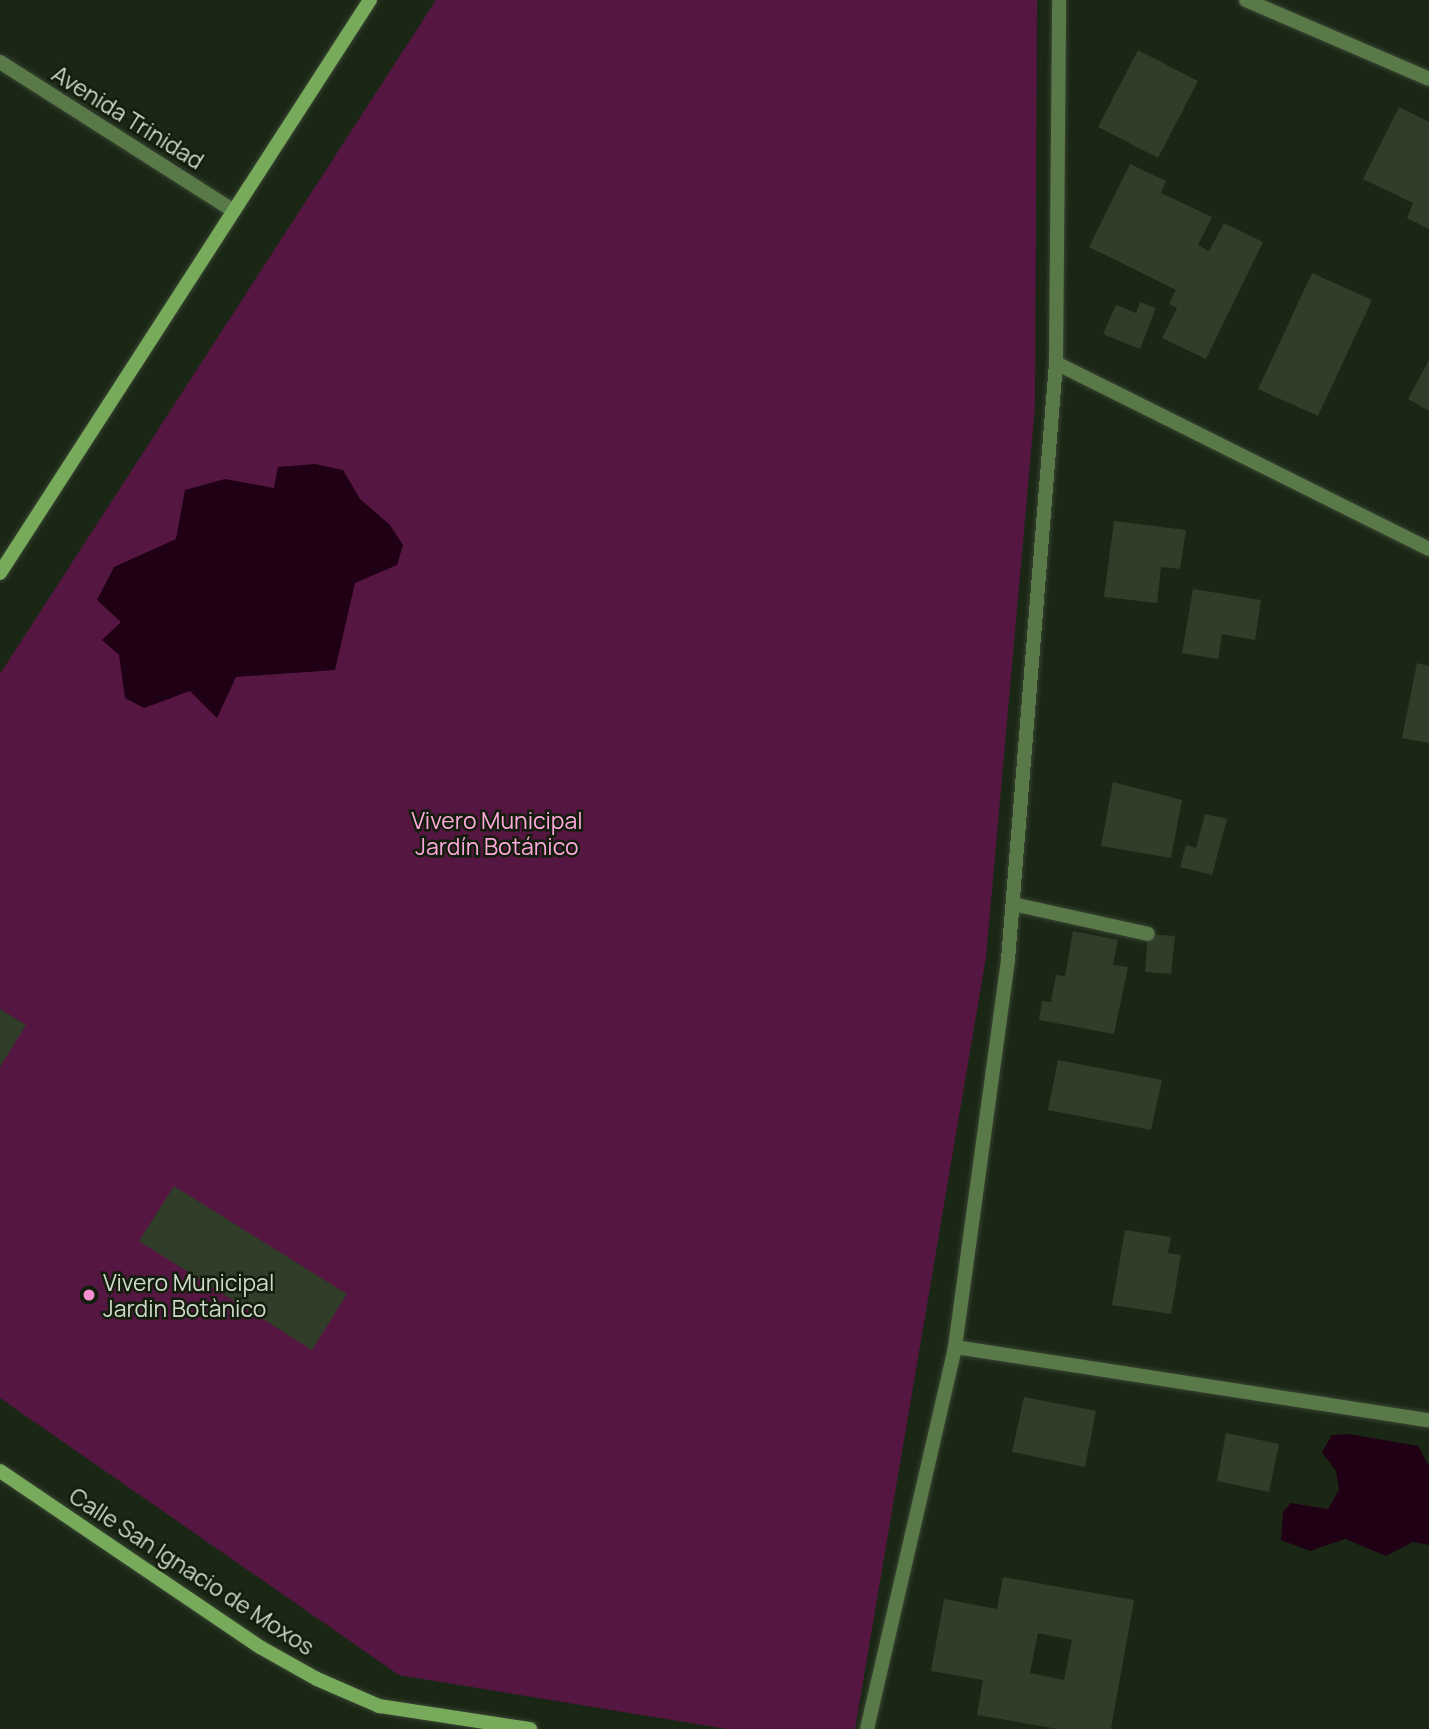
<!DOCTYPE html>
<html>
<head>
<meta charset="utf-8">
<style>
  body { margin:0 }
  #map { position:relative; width:1429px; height:1729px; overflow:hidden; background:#1b2715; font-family:Manrope,sans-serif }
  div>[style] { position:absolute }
  .green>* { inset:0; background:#551742 }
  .water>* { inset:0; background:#1f0014 }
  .building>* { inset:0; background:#303d29 }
  .roads { filter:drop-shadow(0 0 2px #384332) drop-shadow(0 0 2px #384332) }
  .street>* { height:14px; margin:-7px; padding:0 7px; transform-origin:7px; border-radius:7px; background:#597949 }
  .secondary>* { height:14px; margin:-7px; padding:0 7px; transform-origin:7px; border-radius:7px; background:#77aa5b }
  .dots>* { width:19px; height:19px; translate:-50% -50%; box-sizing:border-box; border:4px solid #121d0c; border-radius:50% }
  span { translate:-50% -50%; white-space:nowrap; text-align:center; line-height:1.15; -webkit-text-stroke:5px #121d0c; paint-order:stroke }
  .street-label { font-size:23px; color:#d0d8cc }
  .park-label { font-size:23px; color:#fea8dd }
  .poi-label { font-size:23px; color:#d0d8cc }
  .left { translate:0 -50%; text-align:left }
</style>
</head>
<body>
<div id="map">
  <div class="green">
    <div style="clip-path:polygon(436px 0,1037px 0,1035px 407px,986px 957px,855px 1729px,727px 1729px,399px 1675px,0 1398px,0 674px)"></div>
  </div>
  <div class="water">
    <div style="clip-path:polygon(315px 464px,343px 470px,360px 499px,390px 525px,403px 545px,397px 565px,355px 583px,335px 670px,236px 677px,217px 718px,190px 691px,144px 708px,125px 698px,119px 655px,102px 640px,121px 622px,97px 600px,114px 567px,176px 539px,185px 490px,225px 479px,274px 488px,278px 467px)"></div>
    <div style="clip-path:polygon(1349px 1434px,1418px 1446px,1429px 1466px,1429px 1545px,1413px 1542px,1386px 1556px,1345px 1539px,1310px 1551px,1281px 1540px,1283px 1512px,1291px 1503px,1328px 1509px,1339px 1490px,1336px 1471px,1322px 1452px,1332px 1435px)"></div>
  </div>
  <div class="building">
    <div style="clip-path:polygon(1138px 50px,1198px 81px,1158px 158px,1098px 127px)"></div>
    <div style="clip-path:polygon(1399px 107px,1429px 122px,1429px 229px,1407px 218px,1413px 203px,1363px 179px)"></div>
    <div style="clip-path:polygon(1130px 164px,1166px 181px,1161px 193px,1212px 217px,1198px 245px,1209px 251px,1224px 223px,1263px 242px,1206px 359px,1162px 338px,1177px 308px,1169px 304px,1176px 290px,1089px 247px)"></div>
    <div style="clip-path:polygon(1312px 273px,1372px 300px,1318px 416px,1258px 389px)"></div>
    <div style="clip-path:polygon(1140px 302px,1156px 308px,1140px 349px,1103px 334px,1116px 305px,1136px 313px)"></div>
    <div style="clip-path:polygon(1429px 360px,1429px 411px,1408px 399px)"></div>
    <div style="clip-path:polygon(1114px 521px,1186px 530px,1180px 569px,1161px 567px,1157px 603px,1104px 597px)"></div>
    <div style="clip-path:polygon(1193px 589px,1261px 600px,1255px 640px,1222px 634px,1218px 659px,1182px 653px)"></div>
    <div style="clip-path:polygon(1417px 663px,1429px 666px,1429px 743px,1402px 738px)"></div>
    <div style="clip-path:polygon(1113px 782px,1182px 800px,1171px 858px,1101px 846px)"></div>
    <div style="clip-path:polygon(1205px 814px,1227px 819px,1212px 875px,1180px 867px,1186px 845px,1196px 848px)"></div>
    <div style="clip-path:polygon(1073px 931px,1118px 940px,1113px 965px,1128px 967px,1114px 1034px,1039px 1020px,1042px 1001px,1051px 1002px,1056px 975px,1065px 976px)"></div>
    <div style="clip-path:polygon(1148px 934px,1175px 936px,1171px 974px,1145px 972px)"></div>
    <div style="clip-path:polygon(0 1009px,26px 1025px,0 1067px)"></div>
    <div style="clip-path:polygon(1058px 1060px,1162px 1080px,1151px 1130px,1048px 1110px)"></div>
    <div style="clip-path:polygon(174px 1186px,347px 1294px,312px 1350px,139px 1241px)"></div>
    <div style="clip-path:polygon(1125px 1230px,1171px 1237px,1168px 1253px,1181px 1255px,1171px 1314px,1112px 1305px)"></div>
    <div style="clip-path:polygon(1024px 1397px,1096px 1411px,1085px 1467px,1012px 1452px)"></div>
    <div style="clip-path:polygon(1226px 1433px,1279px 1444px,1269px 1492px,1217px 1481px)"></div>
    <div style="clip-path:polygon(evenodd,1003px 1577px,1134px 1600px,1111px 1729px,1058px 1729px,977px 1715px,983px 1680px,931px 1671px,944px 1599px,997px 1609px,1003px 1577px,1038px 1633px,1072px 1640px,1064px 1680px,1030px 1673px,1038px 1633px)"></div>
  </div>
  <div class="roads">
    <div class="street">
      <div style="left:1246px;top:0;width:199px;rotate:23.3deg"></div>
      <div style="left:0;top:62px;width:275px;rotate:32.5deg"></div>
      <div style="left:1056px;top:363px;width:417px;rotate:26.5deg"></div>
      <div style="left:1013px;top:904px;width:138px;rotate:12.5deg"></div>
      <div style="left:955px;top:1347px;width:480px;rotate:8.8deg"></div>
      <div style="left:867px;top:1729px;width:392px;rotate:-77deg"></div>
      <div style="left:955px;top:1347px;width:391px;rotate:-82.2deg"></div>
      <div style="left:1008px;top:960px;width:599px;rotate:-85.4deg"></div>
      <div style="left:1056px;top:363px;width:363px;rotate:-89.5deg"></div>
    </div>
    <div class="secondary">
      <div style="left:0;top:573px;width:682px;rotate:-57.15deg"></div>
      <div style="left:0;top:1471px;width:314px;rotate:34.1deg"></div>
      <div style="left:260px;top:1647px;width:65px;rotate:29.3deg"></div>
      <div style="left:317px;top:1679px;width:68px;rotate:23.5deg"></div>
      <div style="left:379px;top:1706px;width:153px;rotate:8.7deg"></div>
    </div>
  </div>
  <div class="dots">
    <div style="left:89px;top:1295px;background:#f690d0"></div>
  </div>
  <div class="street-label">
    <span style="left:128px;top:117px;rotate:32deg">Avenida Trinidad</span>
    <span style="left:192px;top:1571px;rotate:33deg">Calle San Ignacio de Moxos</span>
  </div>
  <div class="park-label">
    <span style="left:497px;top:833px">Vivero Municipal<br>Jardín Botánico</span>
  </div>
  <div class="poi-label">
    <span class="left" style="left:103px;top:1295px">Vivero Municipal<br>Jardin Botànico</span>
  </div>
</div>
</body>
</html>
